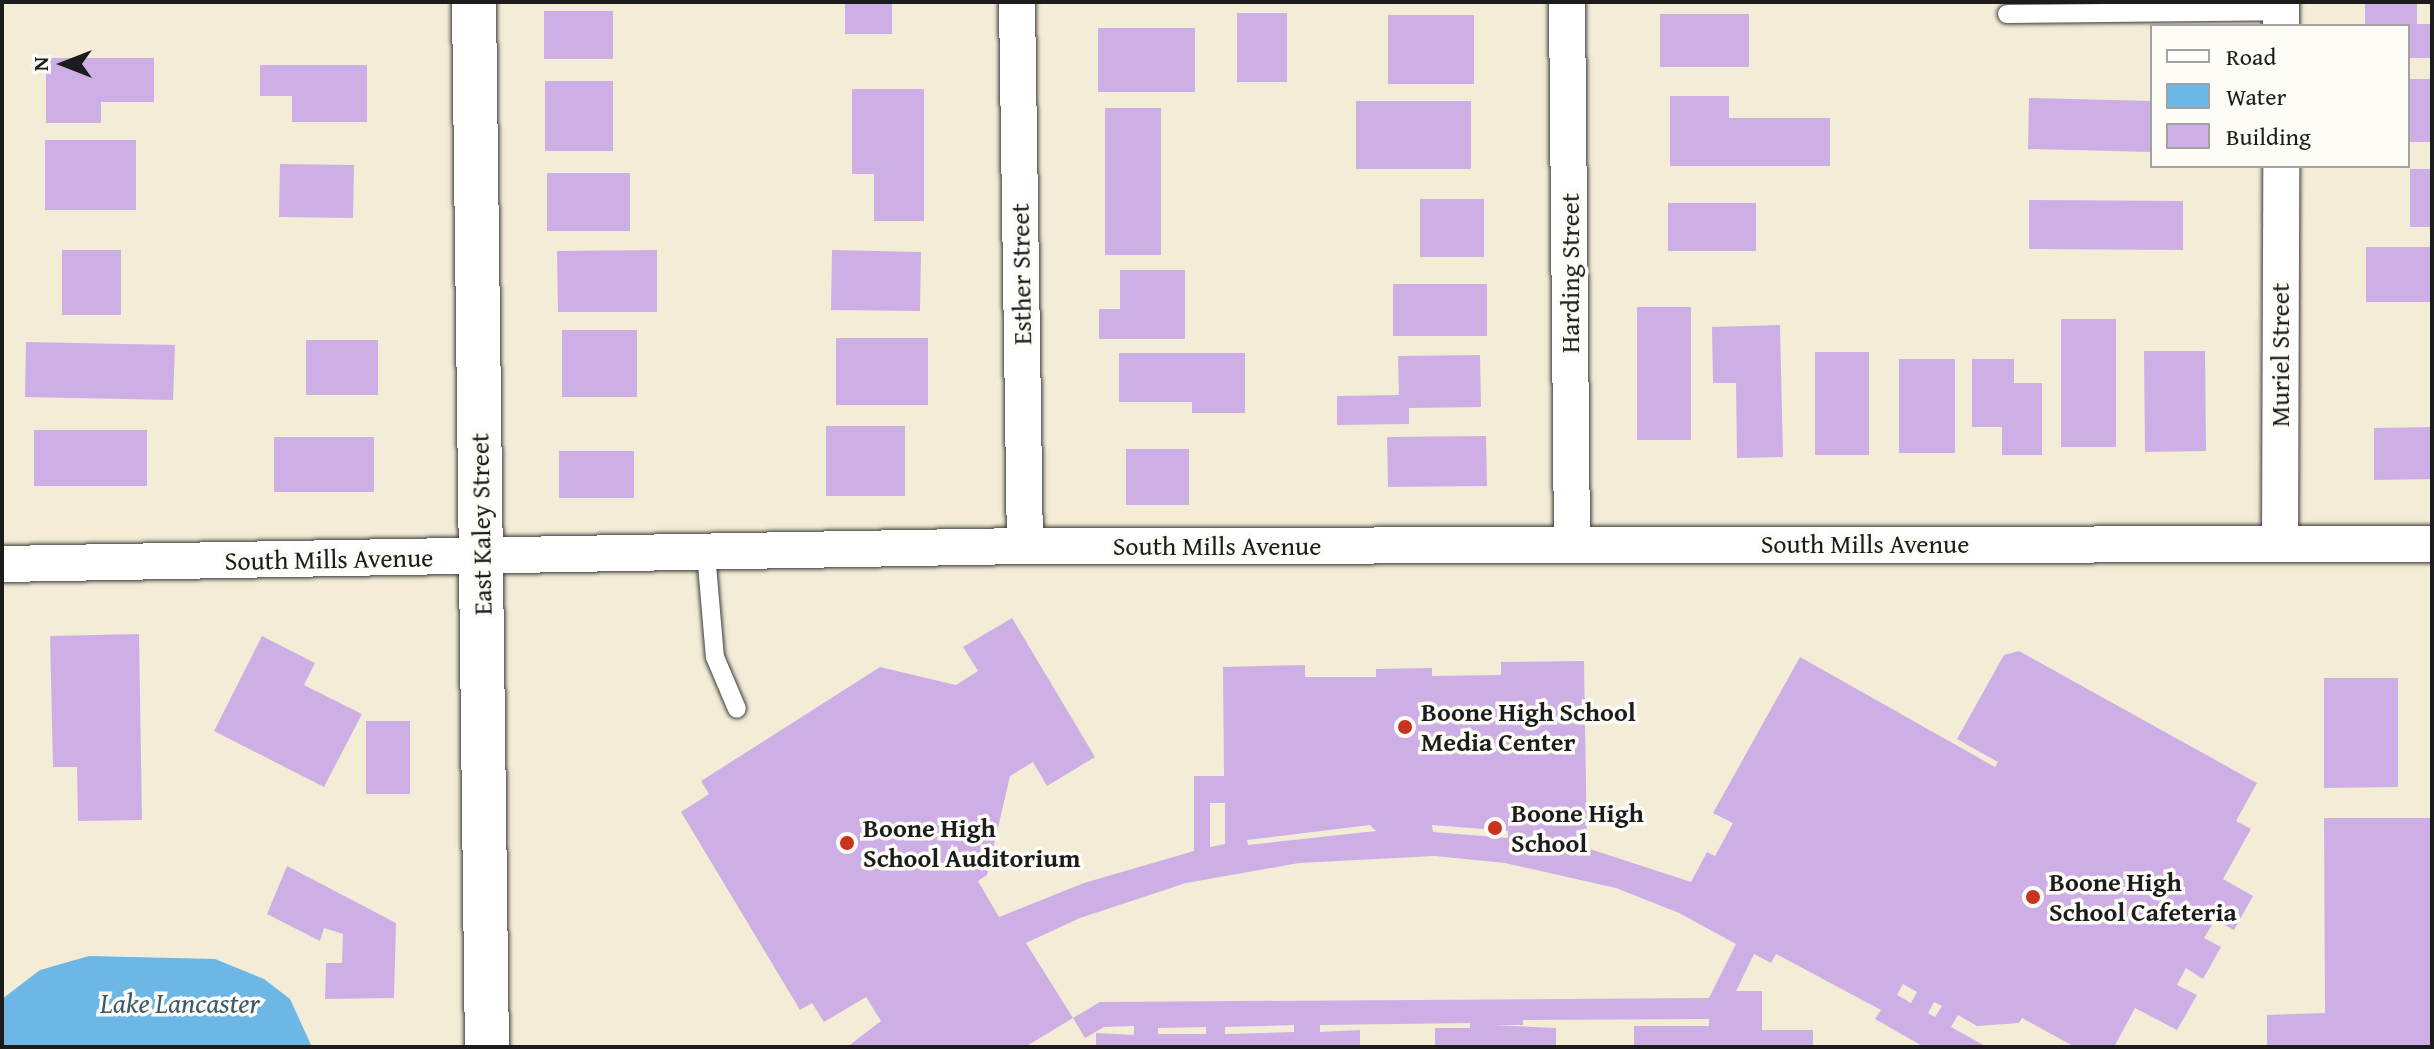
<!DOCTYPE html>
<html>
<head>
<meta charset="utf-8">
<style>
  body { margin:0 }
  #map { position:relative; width:2434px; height:1049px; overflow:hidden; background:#f3edd8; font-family:"Gentium Book Plus",serif }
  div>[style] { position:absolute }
  .water>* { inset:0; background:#6cb7e5 }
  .building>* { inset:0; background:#cdafe5 }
  .roads { filter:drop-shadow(0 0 2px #3c3b38) drop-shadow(0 0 2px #3c3b38) }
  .service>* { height:18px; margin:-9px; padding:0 9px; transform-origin:9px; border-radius:9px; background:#fff }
  .minor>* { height:36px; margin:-18px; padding:0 18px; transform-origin:18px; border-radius:18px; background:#fff }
  .tertiary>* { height:44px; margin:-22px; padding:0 22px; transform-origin:22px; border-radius:22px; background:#fff }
  .dots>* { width:22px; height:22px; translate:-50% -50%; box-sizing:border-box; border:4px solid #fdfcf7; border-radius:50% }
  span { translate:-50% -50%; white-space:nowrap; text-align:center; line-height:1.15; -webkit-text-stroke:7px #fdfcf7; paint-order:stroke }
  .street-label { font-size:26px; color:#1c1c1c }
  .poi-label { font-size:26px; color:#1c1c1c; font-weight:700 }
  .left { translate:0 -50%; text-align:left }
  .water-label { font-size:28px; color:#3c5a6c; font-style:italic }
  .frame { position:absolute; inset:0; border:4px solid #1c1c1c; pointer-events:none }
  .legend { position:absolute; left:2150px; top:24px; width:260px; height:144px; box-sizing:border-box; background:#fdfcf7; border:2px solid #a3a29f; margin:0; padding:10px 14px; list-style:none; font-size:24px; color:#1c1c1c }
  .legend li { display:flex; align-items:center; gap:16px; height:40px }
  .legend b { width:40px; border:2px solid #a3a29f }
  .north { position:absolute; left:24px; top:24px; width:80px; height:80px; -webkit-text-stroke:6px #fdfcf7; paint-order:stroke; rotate:270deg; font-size:22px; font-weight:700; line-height:32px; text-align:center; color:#1c1c1c }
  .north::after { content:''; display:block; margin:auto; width:28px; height:36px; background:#1c1c1c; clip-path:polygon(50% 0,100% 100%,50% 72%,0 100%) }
</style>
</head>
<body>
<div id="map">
  <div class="water">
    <div style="clip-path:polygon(89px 956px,215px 959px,264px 979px,290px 999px,312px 1047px,2px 1047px,2px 999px,40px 970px)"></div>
  </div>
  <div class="building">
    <div style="clip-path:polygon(845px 2px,892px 2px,892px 34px,845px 34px)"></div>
    <div style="clip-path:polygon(2365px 2px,2417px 2px,2417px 24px,2432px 24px,2432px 58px,2408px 58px,2408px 26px,2365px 26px)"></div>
    <div style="clip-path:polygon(544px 11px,613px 11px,613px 59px,544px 59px)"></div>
    <div style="clip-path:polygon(1237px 13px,1287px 13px,1287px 82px,1237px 82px)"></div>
    <div style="clip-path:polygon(1660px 14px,1749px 14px,1749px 67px,1660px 67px)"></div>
    <div style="clip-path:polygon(1388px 15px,1474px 15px,1474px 84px,1388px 84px)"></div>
    <div style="clip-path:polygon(1098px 28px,1195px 28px,1195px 92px,1098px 92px)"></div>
    <div style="clip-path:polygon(46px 58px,154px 58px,154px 102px,101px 102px,101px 123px,46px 123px)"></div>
    <div style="clip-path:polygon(260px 65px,367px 65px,367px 122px,292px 122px,292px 96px,260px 96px)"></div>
    <div style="clip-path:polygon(2409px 79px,2432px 79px,2432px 142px,2409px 142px)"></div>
    <div style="clip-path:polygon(545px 81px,613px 81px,613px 151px,545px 151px)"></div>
    <div style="clip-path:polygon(852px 89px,924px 89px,924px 221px,874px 221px,874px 174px,852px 174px)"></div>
    <div style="clip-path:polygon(1670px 96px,1729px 96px,1729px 118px,1830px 118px,1830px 166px,1670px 166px)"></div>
    <div style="clip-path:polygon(2029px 98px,2152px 101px,2152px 152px,2028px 149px)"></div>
    <div style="clip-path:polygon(1356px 101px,1471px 101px,1471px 169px,1356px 169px)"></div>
    <div style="clip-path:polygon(1105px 108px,1161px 108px,1161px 255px,1105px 255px)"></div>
    <div style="clip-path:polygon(45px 140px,136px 140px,136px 210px,45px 210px)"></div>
    <div style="clip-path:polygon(280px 164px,354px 165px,353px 218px,279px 217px)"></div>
    <div style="clip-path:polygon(2410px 169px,2432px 169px,2432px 227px,2410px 227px)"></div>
    <div style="clip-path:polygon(547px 173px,630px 173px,630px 231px,547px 231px)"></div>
    <div style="clip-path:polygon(1420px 199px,1484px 199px,1484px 257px,1420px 257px)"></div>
    <div style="clip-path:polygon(2029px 200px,2183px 201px,2183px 250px,2029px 249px)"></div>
    <div style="clip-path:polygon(1668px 203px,1756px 203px,1756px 251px,1668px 251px)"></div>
    <div style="clip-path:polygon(2366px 247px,2432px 247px,2432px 302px,2366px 302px)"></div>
    <div style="clip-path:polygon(62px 250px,121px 250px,121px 315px,62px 315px)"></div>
    <div style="clip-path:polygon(657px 250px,657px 312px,558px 312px,557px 251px)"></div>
    <div style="clip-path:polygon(832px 250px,921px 252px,920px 311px,831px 310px)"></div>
    <div style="clip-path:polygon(1120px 270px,1185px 270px,1185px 339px,1099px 339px,1099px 309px,1120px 309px)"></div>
    <div style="clip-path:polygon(1393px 284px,1487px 284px,1487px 336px,1393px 336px)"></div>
    <div style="clip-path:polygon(1637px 307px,1691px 307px,1691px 440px,1637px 440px)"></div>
    <div style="clip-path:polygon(2061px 319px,2116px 319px,2116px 447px,2061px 447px)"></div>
    <div style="clip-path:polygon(1780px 325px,1783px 457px,1737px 458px,1736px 383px,1713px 383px,1712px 327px)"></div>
    <div style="clip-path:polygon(562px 330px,637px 330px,637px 397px,562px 397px)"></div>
    <div style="clip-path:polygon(836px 338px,928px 338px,928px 405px,836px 405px)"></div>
    <div style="clip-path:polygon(306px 340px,378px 340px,378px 395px,306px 395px)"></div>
    <div style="clip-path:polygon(26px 342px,175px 345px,173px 400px,25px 397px)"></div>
    <div style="clip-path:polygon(2144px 351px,2205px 351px,2206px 451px,2145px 452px)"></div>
    <div style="clip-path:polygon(1815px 352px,1869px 352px,1869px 455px,1815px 455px)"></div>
    <div style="clip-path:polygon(1119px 353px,1245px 353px,1245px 413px,1192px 413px,1192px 402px,1119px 402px)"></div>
    <div style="clip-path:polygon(1480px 355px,1481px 407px,1409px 408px,1409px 424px,1337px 425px,1337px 396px,1399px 395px,1398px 356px)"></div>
    <div style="clip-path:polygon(1899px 359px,1955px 359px,1955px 453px,1899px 453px)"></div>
    <div style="clip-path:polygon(1972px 359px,2014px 359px,2014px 383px,2042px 383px,2042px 455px,2002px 455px,2002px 427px,1972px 427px)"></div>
    <div style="clip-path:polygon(826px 426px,905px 426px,905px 496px,826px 496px)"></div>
    <div style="clip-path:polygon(2432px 427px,2432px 479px,2374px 480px,2374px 428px)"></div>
    <div style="clip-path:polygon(34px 430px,147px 430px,147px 486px,34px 486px)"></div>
    <div style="clip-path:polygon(1486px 436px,1487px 486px,1388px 487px,1387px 437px)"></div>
    <div style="clip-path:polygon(274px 437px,374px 437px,374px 492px,274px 492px)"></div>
    <div style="clip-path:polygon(1126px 449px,1189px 449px,1189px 505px,1126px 505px)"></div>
    <div style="clip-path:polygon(559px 451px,634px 451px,634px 498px,559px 498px)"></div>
    <div style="clip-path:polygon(evenodd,1012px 618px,1095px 757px,1047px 786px,1033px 762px,1010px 776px,987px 875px,978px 881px,999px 917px,1084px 883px,1194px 851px,1194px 776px,1224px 776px,1223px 667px,1305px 665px,1305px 677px,1376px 677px,1376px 669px,1432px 668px,1432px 676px,1501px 675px,1501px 662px,1584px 661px,1587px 848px,1691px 882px,1707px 852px,1715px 856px,1733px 823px,1713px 813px,1800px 657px,1995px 767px,1998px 762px,1957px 739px,2004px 655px,2019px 651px,2257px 783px,2236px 821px,2251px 829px,2223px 879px,2253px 896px,2234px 930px,2215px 920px,2204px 938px,2221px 947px,2203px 979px,2186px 968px,2177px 985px,2197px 995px,2177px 1030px,2135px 1008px,2114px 1047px,2075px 1047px,2022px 1018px,2019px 1023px,1977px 1026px,1958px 1015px,1951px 1027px,1987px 1047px,1924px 1047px,1875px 1019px,1881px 1010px,1776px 954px,1771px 963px,1754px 954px,1736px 991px,1762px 991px,1762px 1030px,1813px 1030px,1813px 1047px,1634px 1047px,1634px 1026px,1709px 1026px,1709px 1019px,1523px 1020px,1523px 1025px,1492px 1025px,1556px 1028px,1556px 1047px,1435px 1047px,1435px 1028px,1470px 1028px,1470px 1023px,1320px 1025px,1320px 1032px,1360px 1030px,1360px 1047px,1096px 1047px,1096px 1033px,1134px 1035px,1134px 1026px,1104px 1027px,1085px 1038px,1073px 1018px,1100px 1002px,1709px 998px,1736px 944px,1679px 913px,1616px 888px,1505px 863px,1435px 856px,1299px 863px,1186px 883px,1080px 918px,1026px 943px,1073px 1018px,1025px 1047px,847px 1047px,881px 1021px,866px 997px,824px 1022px,812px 1003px,800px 1010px,681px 812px,709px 794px,701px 781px,880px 667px,956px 685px,978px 671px,963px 647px,1012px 618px,1210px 803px,1225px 803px,1225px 844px,1210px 847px,1210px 803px,1012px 618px,1370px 825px,1376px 831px,1248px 845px,1247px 840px,1370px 825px,1012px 618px,1432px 825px,1508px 831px,1508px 838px,1433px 832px,1432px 825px,1012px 618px,1532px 835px,1545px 838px,1565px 842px,1564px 848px,1531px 842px,1532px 835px,1012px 618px,1903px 984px,1917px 992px,1911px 1003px,1897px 995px,1903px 984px,1012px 618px,1934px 1002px,1942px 1006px,1935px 1017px,1928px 1013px,1934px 1002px,1012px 618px,1294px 1025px,1294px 1032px,1225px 1034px,1225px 1027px,1294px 1025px,1012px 618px,1206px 1027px,1206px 1034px,1158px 1034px,1158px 1028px,1206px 1027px)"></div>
    <div style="clip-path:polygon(139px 634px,142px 820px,78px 821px,77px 767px,53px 767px,50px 636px)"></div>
    <div style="clip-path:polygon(262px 636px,315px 663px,304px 685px,362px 714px,324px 787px,214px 731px)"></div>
    <div style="clip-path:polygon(2324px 678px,2398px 678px,2398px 787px,2324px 788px)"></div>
    <div style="clip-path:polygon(366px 721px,410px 721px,410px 794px,366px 794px)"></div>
    <div style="clip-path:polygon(2324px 818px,2432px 818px,2432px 1047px,2267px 1047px,2267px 1015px,2325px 1013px)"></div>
    <div style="clip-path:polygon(287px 866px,396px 923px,394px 998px,325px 999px,326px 963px,342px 963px,343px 934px,324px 928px,320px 941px,267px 914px)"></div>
  </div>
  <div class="roads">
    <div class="service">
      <div style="left:2007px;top:14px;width:274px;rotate:-0.6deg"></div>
      <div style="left:706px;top:553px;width:104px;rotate:85.1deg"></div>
      <div style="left:715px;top:657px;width:56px;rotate:67.1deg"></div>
    </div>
    <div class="minor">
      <div style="left:1017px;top:2px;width:544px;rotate:89.16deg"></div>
      <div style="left:1567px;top:2px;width:542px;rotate:89.47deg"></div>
      <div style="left:2281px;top:26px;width:24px;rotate:-90deg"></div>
      <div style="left:2280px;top:543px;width:377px;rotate:-89.8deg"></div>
      <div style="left:2px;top:564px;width:1023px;rotate:-1.01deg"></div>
      <div style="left:1025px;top:546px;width:1407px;rotate:-0.08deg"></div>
    </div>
    <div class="tertiary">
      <div style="left:474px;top:2px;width:1045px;rotate:89.29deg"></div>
    </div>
  </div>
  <div class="dots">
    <div style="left:1405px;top:727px;background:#c8321e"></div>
    <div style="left:1495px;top:828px;background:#c8321e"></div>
    <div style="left:847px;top:843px;background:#c8321e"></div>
    <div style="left:2033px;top:897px;background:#c8321e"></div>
  </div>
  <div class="street-label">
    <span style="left:1570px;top:273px;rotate:-90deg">Harding Street</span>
    <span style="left:1021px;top:274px;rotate:-91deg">Esther Street</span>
    <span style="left:2280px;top:355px;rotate:-90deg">Muriel Street</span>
    <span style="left:481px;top:524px;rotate:-91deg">East Kaley Street</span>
    <span style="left:1865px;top:544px">South Mills Avenue</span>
    <span style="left:1217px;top:546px">South Mills Avenue</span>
    <span style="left:329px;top:559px;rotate:-1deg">South Mills Avenue</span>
  </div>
  <div class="poi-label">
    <span class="left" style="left:1421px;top:727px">Boone High School<br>Media Center</span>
    <span class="left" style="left:1511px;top:828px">Boone High<br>School</span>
    <span class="left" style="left:863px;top:843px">Boone High<br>School Auditorium</span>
    <span class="left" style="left:2049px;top:897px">Boone High<br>School Cafeteria</span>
  </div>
  <div class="water-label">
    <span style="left:180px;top:1003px">Lake Lancaster</span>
  </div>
  <div class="frame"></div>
  <ul class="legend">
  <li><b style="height:10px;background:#fff"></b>Road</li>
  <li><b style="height:22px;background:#6cb7e5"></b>Water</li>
  <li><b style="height:22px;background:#cdafe5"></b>Building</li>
  </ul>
  <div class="north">N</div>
</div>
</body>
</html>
